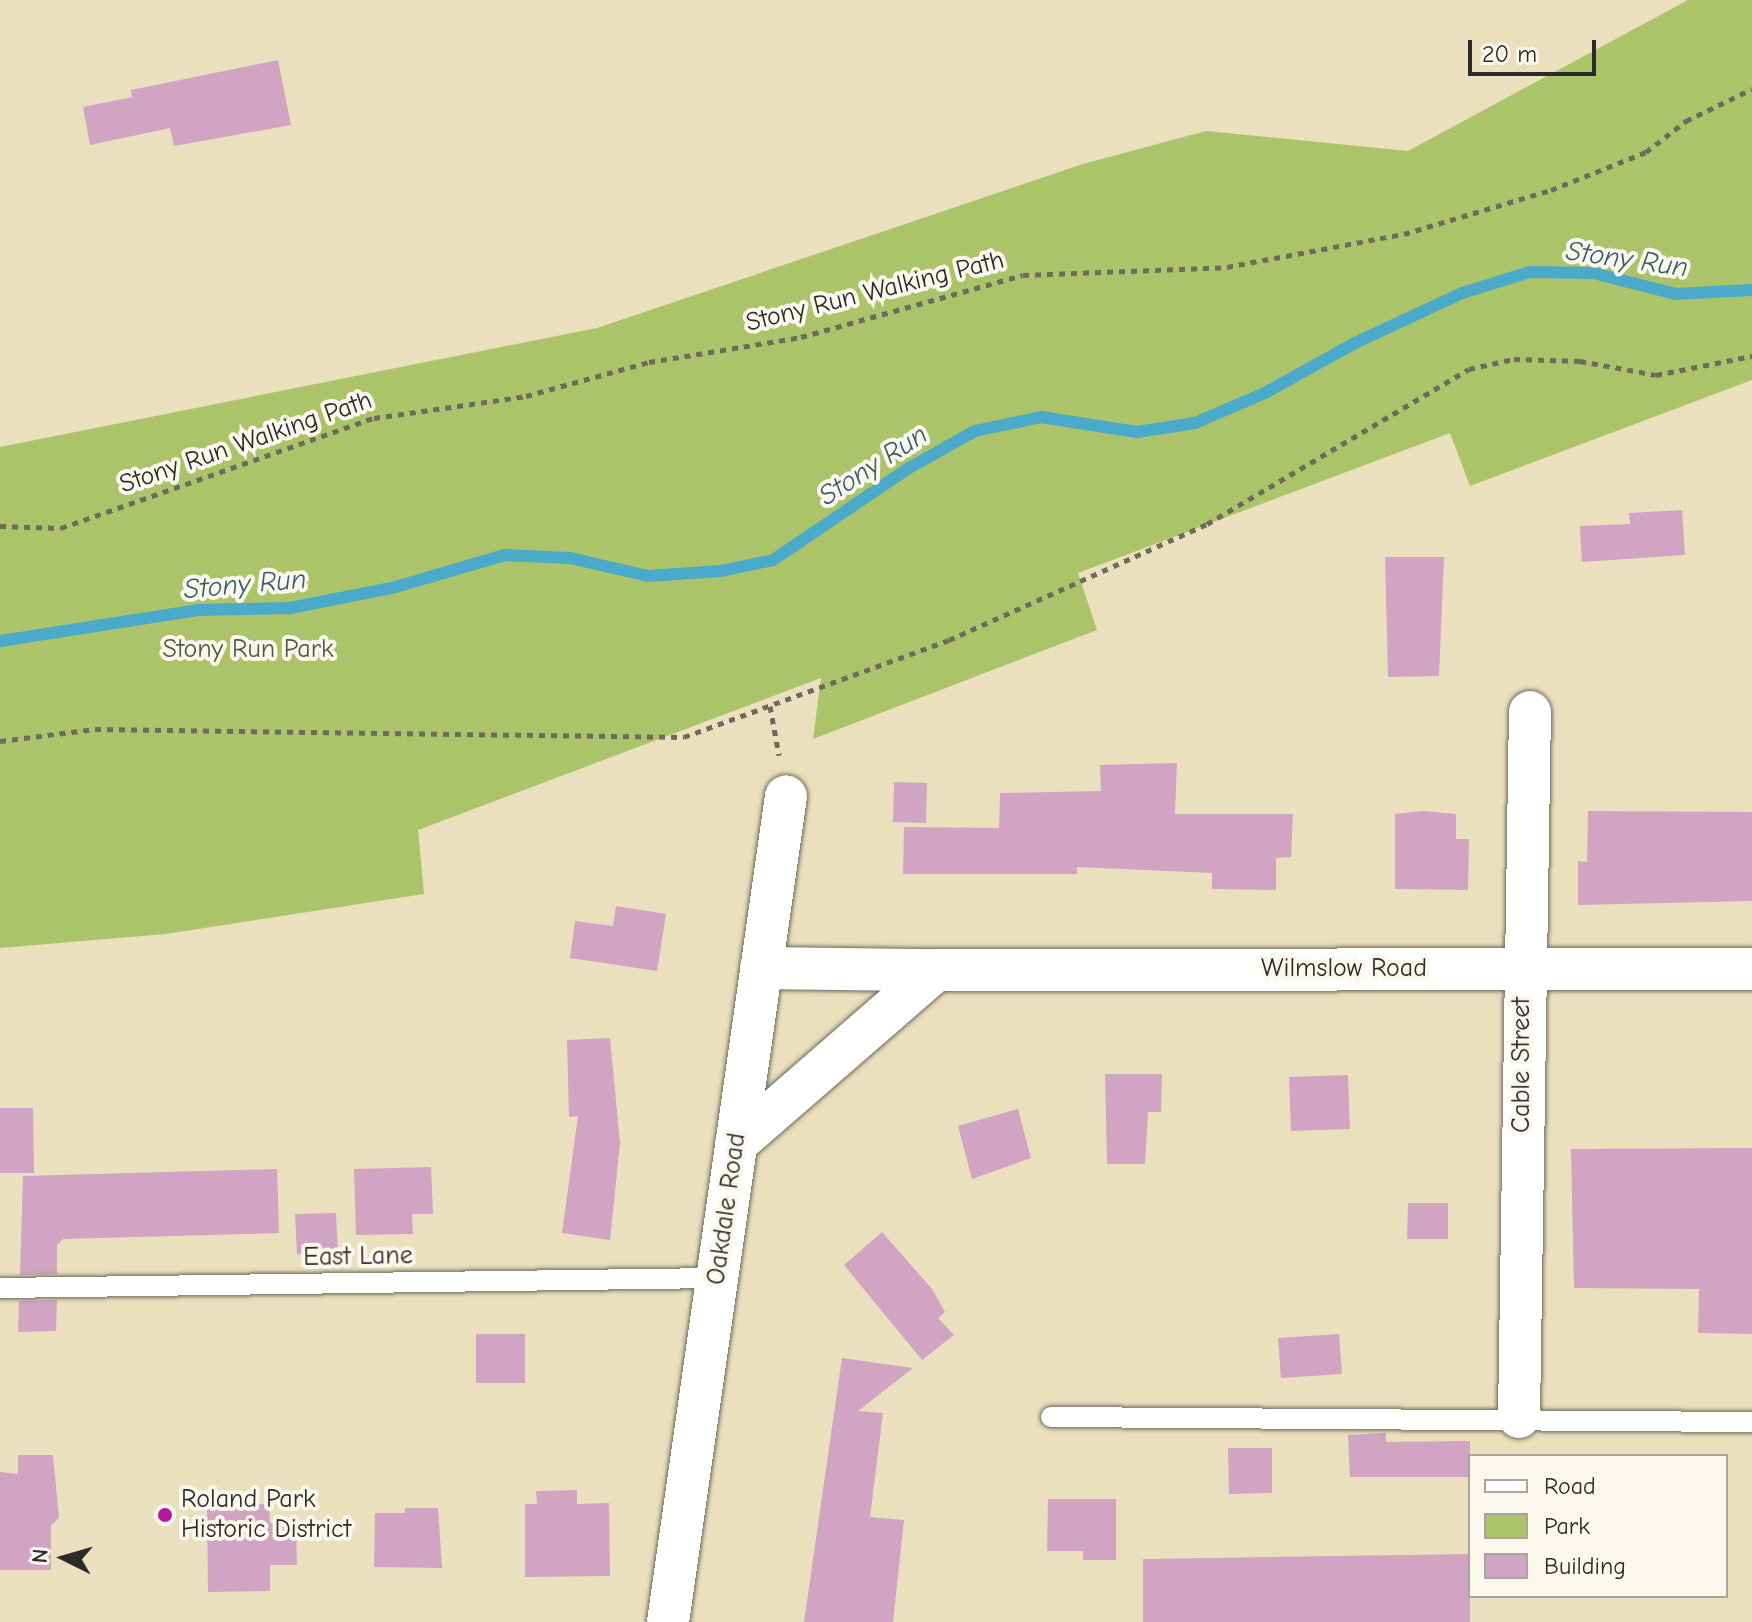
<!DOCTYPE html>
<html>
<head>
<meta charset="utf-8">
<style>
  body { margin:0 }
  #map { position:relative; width:1752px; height:1622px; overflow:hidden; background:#ebe0bd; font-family:"Comic Neue",sans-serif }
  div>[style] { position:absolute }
  .green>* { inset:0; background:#abc469 }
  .stream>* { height:12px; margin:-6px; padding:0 6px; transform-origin:6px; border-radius:6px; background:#4ba9ca }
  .building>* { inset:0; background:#d0a4c2 }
  .path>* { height:5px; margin-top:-2.5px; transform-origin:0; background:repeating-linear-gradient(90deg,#6e6a5e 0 6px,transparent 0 12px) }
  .roads { filter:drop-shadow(0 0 2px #6e6a5e) drop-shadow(0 0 2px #6e6a5e) }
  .lane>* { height:20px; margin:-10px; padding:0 10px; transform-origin:10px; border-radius:10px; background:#fff }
  .street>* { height:42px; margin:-21px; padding:0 21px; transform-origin:21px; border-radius:21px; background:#fff }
  .dots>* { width:22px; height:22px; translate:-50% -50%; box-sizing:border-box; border:4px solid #fbf7ec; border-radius:50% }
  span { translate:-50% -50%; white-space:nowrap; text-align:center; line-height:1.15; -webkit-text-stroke:8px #fbf7ec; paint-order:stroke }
  .street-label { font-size:26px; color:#2b2b2b }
  .park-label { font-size:26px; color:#51593e }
  .poi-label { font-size:26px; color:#2b2b2b }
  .left { translate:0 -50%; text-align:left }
  .water-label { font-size:28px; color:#385d6b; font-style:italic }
  .legend { position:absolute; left:1468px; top:1454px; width:260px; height:144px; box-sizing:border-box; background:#fbf7ec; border:2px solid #a8a59f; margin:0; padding:10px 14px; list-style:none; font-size:24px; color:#2b2b2b }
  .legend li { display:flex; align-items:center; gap:16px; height:40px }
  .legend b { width:40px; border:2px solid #a8a59f }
  .north { position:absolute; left:24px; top:1518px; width:80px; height:80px; -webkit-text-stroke:6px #fbf7ec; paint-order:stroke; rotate:275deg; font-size:22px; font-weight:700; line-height:32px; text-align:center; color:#2b2b2b }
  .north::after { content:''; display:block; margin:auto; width:28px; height:36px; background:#2b2b2b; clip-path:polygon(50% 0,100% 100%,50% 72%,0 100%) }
  .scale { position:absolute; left:1468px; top:40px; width:128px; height:36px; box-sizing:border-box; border:4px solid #2b2b2b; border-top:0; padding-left:10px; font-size:24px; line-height:28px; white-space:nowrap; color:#2b2b2b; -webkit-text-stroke:6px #fbf7ec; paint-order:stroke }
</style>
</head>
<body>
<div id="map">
  <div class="green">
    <div style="clip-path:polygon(1688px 0,1752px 0,1752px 380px,1470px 486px,1450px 433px,1078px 573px,1097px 630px,813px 739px,821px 678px,418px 830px,424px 894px,166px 934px,0 948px,0 447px,597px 328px,1083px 164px,1206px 131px,1408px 151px)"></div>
  </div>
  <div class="stream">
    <div style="left:0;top:641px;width:200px;rotate:-8.9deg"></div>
    <div style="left:198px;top:610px;width:92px;rotate:-1.2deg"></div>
    <div style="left:290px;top:608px;width:104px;rotate:-11.1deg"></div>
    <div style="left:392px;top:588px;width:118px;rotate:-16.3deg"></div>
    <div style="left:505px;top:555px;width:65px;rotate:2.6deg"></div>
    <div style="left:570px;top:558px;width:80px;rotate:13deg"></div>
    <div style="left:648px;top:576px;width:73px;rotate:-3.9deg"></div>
    <div style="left:721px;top:571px;width:53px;rotate:-11.9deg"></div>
    <div style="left:773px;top:560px;width:164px;rotate:-34.1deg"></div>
    <div style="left:909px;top:468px;width:76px;rotate:-29.3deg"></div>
    <div style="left:975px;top:431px;width:67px;rotate:-12deg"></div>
    <div style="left:1041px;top:417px;width:97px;rotate:8.9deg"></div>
    <div style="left:1137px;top:432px;width:59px;rotate:-8.8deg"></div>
    <div style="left:1195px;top:423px;width:76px;rotate:-23.2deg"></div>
    <div style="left:1265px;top:393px;width:103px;rotate:-29.1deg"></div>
    <div style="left:1355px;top:343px;width:118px;rotate:-25deg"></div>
    <div style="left:1462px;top:293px;width:71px;rotate:-17.2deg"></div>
    <div style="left:1530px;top:272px;width:63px;rotate:0.9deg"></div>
    <div style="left:1593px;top:273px;width:86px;rotate:14.2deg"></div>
    <div style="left:1676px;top:294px;width:76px;rotate:-3deg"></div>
  </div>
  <div class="building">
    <div style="clip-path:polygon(278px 60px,291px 125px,174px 146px,170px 128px,90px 145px,83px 107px,132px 97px,131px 90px)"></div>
    <div style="clip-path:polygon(1682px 510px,1685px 555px,1582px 562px,1580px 526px,1630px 524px,1629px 513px)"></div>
    <div style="clip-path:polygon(1385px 557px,1444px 557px,1439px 676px,1388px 677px)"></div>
    <div style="clip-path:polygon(1177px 763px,1175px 814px,1293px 814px,1291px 857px,1276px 858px,1276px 890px,1212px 889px,1212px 873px,1077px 867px,1077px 874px,903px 874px,904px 827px,999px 828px,1000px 793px,1101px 791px,1100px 765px)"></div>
    <div style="clip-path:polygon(894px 782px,927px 783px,926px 823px,893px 822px)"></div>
    <div style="clip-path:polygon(1423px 811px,1456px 814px,1456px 839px,1469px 839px,1468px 890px,1395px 889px,1395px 814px)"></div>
    <div style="clip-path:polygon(1588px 811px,1752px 812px,1752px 901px,1578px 905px,1578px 861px,1587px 862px)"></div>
    <div style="clip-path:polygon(616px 906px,666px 914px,657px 971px,570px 958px,575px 921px,613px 926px)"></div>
    <div style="clip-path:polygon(610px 1038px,620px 1143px,610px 1240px,562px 1233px,578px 1116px,569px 1117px,567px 1040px)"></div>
    <div style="clip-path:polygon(1105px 1074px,1162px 1074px,1161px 1112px,1148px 1112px,1145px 1164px,1107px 1164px)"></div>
    <div style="clip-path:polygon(1348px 1075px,1350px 1129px,1291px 1131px,1289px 1077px)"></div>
    <div style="clip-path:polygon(0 1108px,33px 1108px,34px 1173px,0 1173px)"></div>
    <div style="clip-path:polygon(1018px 1109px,1031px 1158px,972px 1179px,958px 1126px)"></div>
    <div style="clip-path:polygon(1752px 1148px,1752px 1334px,1698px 1333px,1699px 1289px,1574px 1288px,1571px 1149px)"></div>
    <div style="clip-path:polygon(431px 1167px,433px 1214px,412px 1214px,413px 1234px,356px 1235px,354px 1169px)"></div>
    <div style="clip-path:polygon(277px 1169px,279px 1233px,63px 1239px,57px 1245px,57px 1274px,20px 1275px,23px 1176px)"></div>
    <div style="clip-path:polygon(1408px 1203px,1448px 1203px,1448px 1239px,1407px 1239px)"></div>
    <div style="clip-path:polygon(336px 1213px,338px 1252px,297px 1254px,295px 1214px)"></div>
    <div style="clip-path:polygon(882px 1232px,932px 1289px,945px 1312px,938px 1318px,954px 1335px,922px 1360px,844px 1265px)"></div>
    <div style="clip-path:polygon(57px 1300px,56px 1331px,18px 1332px,19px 1301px)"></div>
    <div style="clip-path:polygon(476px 1334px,525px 1334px,525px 1383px,476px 1383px)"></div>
    <div style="clip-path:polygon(1339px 1334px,1342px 1374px,1281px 1378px,1278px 1338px)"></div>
    <div style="clip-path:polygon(842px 1358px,913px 1368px,858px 1411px,883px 1413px,870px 1517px,904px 1520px,893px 1622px,804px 1622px)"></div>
    <div style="clip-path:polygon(1386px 1433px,1386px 1442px,1470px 1441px,1470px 1477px,1350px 1477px,1348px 1435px)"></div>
    <div style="clip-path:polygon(1228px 1448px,1272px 1448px,1272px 1493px,1229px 1494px)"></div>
    <div style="clip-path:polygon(18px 1455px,53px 1455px,59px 1518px,51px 1525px,51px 1570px,0 1570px,0 1472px,18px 1474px)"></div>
    <div style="clip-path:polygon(577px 1490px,577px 1504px,609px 1503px,610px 1576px,525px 1577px,525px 1504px,537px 1504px,536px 1491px)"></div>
    <div style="clip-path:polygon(1048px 1499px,1116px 1499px,1116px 1560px,1083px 1560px,1083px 1551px,1047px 1551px)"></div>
    <div style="clip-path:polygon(269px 1504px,270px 1523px,296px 1523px,297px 1565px,270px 1565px,270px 1591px,208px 1592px,207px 1505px)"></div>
    <div style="clip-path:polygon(405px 1508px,438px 1508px,442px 1568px,374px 1567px,375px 1513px,405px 1513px)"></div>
    <div style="clip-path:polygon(1470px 1554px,1470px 1622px,1143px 1622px,1143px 1559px)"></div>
  </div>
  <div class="path">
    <div style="left:0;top:526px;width:61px;rotate:1.9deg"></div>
    <div style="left:61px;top:528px;width:332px;rotate:-19.4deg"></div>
    <div style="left:374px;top:418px;width:154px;rotate:-8.2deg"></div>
    <div style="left:526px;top:396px;width:128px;rotate:-15.5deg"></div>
    <div style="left:649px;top:362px;width:154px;rotate:-9.3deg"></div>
    <div style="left:801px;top:337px;width:230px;rotate:-15.6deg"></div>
    <div style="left:1023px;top:275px;width:204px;rotate:-2.2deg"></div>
    <div style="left:1227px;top:267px;width:180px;rotate:-10.6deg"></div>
    <div style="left:1404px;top:234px;width:153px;rotate:-16.7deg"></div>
    <div style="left:1551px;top:190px;width:102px;rotate:-21.8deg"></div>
    <div style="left:1646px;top:152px;width:51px;rotate:-37.8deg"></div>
    <div style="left:1686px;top:121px;width:73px;rotate:-25.9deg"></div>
    <div style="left:770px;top:706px;width:50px;rotate:79.6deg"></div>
    <div style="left:0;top:741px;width:96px;rotate:-7.2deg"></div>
    <div style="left:95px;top:729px;width:589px;rotate:0.78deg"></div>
    <div style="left:684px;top:737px;width:282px;rotate:-20.1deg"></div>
    <div style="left:949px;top:640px;width:283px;rotate:-24.2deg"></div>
    <div style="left:1207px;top:524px;width:304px;rotate:-30.6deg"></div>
    <div style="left:1469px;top:369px;width:46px;rotate:-12.5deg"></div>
    <div style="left:1514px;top:359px;width:66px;rotate:1.7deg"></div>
    <div style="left:1580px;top:361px;width:77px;rotate:10.4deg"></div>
    <div style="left:1656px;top:375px;width:98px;rotate:-11.2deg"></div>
  </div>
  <div class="roads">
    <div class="lane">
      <div style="left:0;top:1288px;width:717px;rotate:-0.8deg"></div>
      <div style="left:1051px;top:1417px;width:701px;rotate:0.41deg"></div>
    </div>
    <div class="street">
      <div style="left:761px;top:968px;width:175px;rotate:0.7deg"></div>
      <div style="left:736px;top:1144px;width:265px;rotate:-41deg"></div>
      <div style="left:936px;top:970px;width:816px;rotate:-0.07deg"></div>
      <div style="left:1519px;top:1417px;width:705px;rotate:-89.11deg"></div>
      <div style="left:668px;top:1622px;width:834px;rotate:-81.87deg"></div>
    </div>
  </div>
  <div class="dots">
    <div style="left:165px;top:1515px;background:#b5179e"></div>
  </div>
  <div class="street-label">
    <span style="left:875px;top:292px;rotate:-14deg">Stony Run Walking Path</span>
    <span style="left:246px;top:443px;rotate:-19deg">Stony Run Walking Path</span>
    <span style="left:1344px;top:969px">Wilmslow Road</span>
    <span style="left:1522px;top:1065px;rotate:-90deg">Cable Street</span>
    <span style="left:727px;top:1209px;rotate:-82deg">Oakdale Road</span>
    <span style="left:358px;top:1257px;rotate:-1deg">East Lane</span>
  </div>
  <div class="park-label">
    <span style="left:248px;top:650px">Stony Run Park</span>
  </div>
  <div class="poi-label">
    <span class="left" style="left:181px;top:1515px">Roland Park<br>Historic District</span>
  </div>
  <div class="water-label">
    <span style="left:1627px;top:259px;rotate:8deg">Stony Run</span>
    <span style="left:873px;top:465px;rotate:-33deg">Stony Run</span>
    <span style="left:245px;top:584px;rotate:-5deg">Stony Run</span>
  </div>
  <ul class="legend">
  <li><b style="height:10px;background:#fff"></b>Road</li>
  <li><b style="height:22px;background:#abc469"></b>Park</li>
  <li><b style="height:22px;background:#d0a4c2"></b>Building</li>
  </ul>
  <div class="north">N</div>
  <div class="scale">20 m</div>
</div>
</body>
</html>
